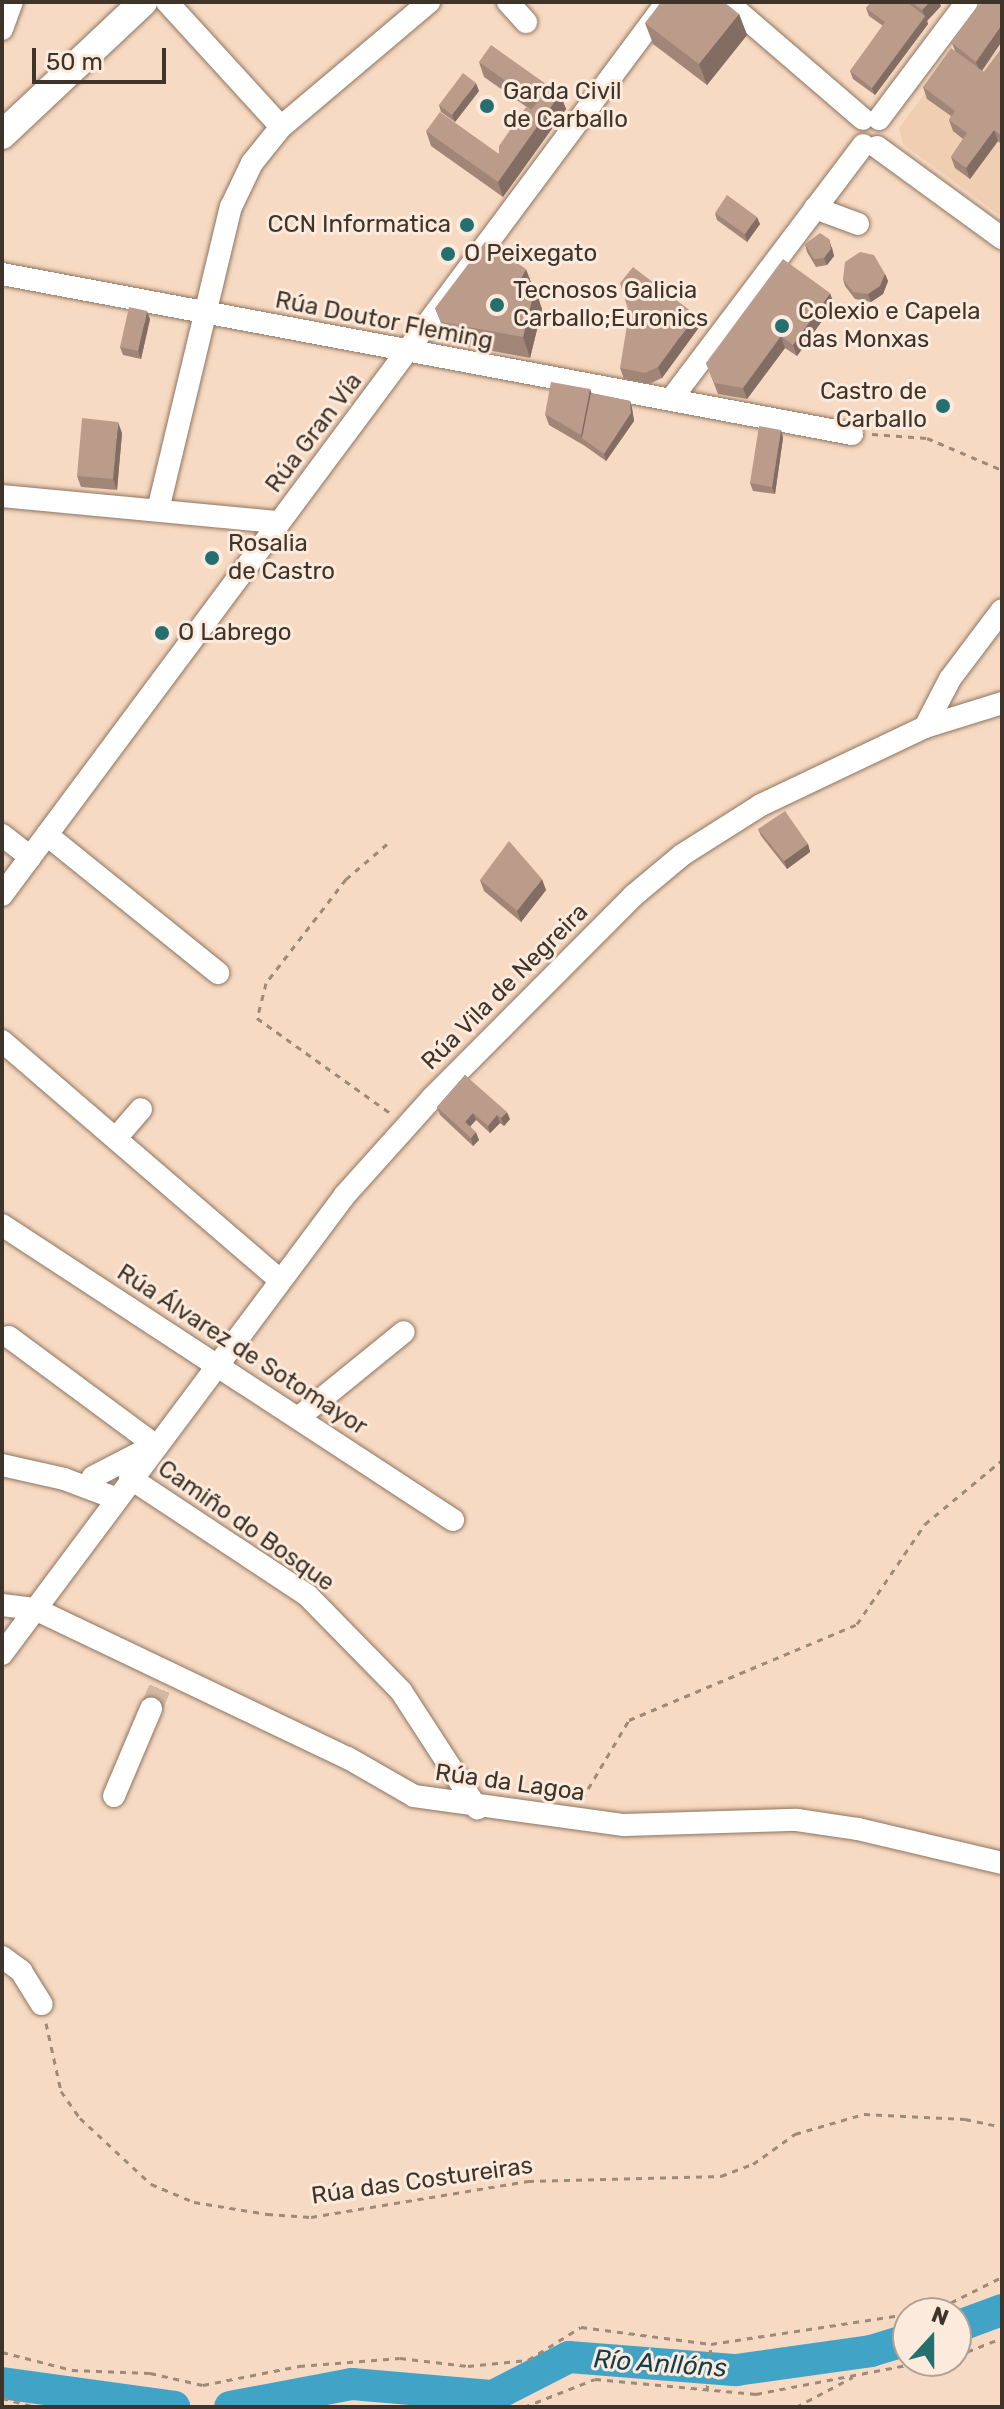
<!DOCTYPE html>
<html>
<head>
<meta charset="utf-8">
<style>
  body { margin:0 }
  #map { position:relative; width:1004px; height:2409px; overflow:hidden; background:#f7dac3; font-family:Rubik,sans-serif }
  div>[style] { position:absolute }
  .built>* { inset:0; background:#f0ceb2 }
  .river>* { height:32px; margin:-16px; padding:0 16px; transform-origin:16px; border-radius:16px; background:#41a3c6 }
  .minor-tunnel>* { height:22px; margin-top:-11px; transform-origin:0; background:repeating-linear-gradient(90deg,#d2b9a4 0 22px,transparent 0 33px) }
  .path>* { height:3px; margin-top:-1.5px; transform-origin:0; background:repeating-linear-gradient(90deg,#9e8a79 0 6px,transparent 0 12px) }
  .roads { filter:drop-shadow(0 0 2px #8e745f) drop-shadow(0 0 2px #8e745f) }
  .minor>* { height:22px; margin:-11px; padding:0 11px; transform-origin:11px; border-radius:11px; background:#fff }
  .major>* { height:28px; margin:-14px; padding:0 14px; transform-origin:14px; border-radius:14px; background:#fff }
  .wall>* { inset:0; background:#a18577 }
  .shaded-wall>* { inset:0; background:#836c61 }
  .building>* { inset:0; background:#bb9b8a }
  .dots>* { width:22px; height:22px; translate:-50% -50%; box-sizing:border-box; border:4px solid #fceadc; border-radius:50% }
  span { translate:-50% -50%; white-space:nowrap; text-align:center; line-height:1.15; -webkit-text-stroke:6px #fceadc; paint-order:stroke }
  .poi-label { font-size:24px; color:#3f342a }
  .left { translate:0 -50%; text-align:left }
  .right { translate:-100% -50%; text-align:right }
  .street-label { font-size:24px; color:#3f342a }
  .water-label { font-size:26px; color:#113d4c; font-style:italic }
  .frame { position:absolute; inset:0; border:4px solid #3f342a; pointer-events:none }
  .north { position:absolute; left:892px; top:2297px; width:80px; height:80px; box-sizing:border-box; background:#fceadc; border:2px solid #b0a195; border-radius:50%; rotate:21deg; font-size:22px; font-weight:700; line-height:32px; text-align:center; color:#3f342a }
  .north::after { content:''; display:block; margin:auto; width:28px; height:36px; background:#25706f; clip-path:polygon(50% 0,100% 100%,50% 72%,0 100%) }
  .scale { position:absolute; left:32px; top:48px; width:134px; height:36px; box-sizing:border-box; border:4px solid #3f342a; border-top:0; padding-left:10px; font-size:24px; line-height:28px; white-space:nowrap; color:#3f342a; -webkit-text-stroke:6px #fceadc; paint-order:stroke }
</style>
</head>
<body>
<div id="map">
  <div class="built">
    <div style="clip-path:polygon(993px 2px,1002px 2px,1002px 217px,903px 144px,899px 128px)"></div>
  </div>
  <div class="river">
    <div style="left:956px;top:2327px;width:49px;rotate:-20.3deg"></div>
    <div style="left:2px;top:2383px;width:174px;rotate:7.9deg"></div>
    <div style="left:230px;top:2407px;width:124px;rotate:-10.7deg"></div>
    <div style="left:352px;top:2384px;width:142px;rotate:4.9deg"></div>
    <div style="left:493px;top:2396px;width:85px;rotate:-27.2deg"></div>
    <div style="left:569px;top:2357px;width:168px;rotate:4.5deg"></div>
    <div style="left:736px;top:2370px;width:136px;rotate:-8deg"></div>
    <div style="left:871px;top:2351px;width:39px;rotate:-17deg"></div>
  </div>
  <div class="minor-tunnel">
    <div style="left:151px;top:1709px;width:41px;rotate:-67.2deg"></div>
  </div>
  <div class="path">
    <div style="left:872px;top:434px;width:55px;rotate:4.2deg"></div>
    <div style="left:927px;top:438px;width:82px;rotate:23.1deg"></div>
    <div style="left:387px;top:844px;width:54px;rotate:139.5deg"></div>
    <div style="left:346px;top:879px;width:131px;rotate:127.6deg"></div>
    <div style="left:266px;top:983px;width:36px;rotate:104deg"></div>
    <div style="left:257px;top:1018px;width:167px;rotate:35.5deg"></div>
    <div style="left:582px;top:1799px;width:92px;rotate:-59.3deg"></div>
    <div style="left:629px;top:1720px;width:247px;rotate:-22.8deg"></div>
    <div style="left:857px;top:1624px;width:121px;rotate:-55.8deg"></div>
    <div style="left:925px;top:1524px;width:100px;rotate:-39.7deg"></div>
    <div style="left:46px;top:2023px;width:70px;rotate:77.6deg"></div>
    <div style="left:61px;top:2091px;width:33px;rotate:55deg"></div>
    <div style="left:80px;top:2118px;width:97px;rotate:42.9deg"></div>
    <div style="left:151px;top:2184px;width:47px;rotate:22.7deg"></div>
    <div style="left:194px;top:2202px;width:74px;rotate:9.3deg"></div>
    <div style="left:267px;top:2214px;width:44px;rotate:3.9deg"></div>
    <div style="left:311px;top:2217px;width:220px;rotate:-9.4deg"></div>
    <div style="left:528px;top:2181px;width:193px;rotate:-1.5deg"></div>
    <div style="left:721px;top:2176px;width:34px;rotate:-21deg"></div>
    <div style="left:753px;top:2164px;width:52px;rotate:-35.5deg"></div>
    <div style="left:795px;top:2134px;width:72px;rotate:-16.2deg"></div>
    <div style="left:864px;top:2114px;width:101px;rotate:2.8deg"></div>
    <div style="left:965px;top:2119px;width:38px;rotate:12deg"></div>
    <div style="left:914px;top:2313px;width:26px;rotate:-11deg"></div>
    <div style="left:940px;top:2308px;width:69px;rotate:-26.6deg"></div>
    <div style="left:2px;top:2352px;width:72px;rotate:14.4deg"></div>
    <div style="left:72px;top:2370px;width:78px;rotate:2.2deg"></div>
    <div style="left:150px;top:2373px;width:54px;rotate:12.8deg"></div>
    <div style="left:203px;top:2385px;width:98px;rotate:-11.2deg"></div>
    <div style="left:299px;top:2366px;width:101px;rotate:-4.5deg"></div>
    <div style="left:400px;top:2358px;width:68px;rotate:6.7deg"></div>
    <div style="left:468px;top:2366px;width:60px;rotate:-5.7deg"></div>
    <div style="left:528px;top:2360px;width:62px;rotate:-31.9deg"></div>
    <div style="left:581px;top:2327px;width:131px;rotate:7.5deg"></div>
    <div style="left:711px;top:2344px;width:199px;rotate:-8.7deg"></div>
    <div style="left:956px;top:2356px;width:49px;rotate:-21.4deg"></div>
    <div style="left:707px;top:2391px;width:47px;rotate:-85.1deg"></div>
    <div style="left:2px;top:2398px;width:34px;rotate:15deg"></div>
    <div style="left:524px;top:2407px;width:76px;rotate:-21.5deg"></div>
    <div style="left:595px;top:2379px;width:162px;rotate:5.3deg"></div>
    <div style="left:756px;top:2394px;width:175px;rotate:-10.9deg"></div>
    <div style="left:796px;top:2407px;width:64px;rotate:-27.8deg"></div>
  </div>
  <div class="roads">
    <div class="minor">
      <div style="left:167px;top:2px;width:169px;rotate:47.6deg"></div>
      <div style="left:508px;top:2px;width:27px;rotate:48deg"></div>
      <div style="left:727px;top:2px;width:179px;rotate:40.7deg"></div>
      <div style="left:2px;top:29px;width:29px;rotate:-70deg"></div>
      <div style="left:879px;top:119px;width:146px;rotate:-53.1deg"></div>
      <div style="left:877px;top:147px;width:155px;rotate:36.1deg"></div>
      <div style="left:815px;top:208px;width:46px;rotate:20.4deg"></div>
      <div style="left:2px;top:274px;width:865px;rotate:10.66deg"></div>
      <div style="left:672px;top:398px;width:317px;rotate:-52.9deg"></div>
      <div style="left:2px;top:496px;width:278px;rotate:5.4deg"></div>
      <div style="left:158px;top:510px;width:312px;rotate:-76.5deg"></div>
      <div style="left:231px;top:207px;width:49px;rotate:-64.5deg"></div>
      <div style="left:252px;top:163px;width:46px;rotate:-51.1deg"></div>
      <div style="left:281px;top:127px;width:194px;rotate:-40.2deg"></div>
      <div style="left:925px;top:727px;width:54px;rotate:-62.5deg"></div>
      <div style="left:950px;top:679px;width:86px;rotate:-53deg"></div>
      <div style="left:2px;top:835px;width:36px;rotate:38deg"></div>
      <div style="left:47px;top:835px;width:220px;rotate:38.9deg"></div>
      <div style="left:2px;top:895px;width:1113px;rotate:-53.33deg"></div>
      <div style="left:2px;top:1041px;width:365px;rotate:40.7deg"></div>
      <div style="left:116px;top:1138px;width:38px;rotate:-49deg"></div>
      <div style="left:2px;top:1225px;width:539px;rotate:33.19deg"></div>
      <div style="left:9px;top:1337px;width:182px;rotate:36.5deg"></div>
      <div style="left:155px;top:1445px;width:70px;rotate:152.7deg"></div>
      <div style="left:298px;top:1418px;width:136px;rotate:-39.1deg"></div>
      <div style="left:2px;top:1465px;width:64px;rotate:12.7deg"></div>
      <div style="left:64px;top:1479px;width:54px;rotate:20.4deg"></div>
      <div style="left:130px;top:1478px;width:214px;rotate:33.5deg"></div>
      <div style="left:308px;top:1596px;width:133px;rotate:45.6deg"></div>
      <div style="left:401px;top:1691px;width:140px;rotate:57deg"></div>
      <div style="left:2px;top:1605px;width:33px;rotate:7deg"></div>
      <div style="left:35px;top:1609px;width:347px;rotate:25.5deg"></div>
      <div style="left:348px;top:1758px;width:76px;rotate:29.9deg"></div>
      <div style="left:414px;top:1796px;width:212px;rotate:7.9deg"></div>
      <div style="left:624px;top:1825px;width:173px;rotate:-1.7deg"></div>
      <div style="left:797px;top:1820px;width:62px;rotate:8.4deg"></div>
      <div style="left:858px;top:1829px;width:148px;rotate:13.3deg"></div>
      <div style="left:2px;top:1654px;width:573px;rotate:-53.23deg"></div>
      <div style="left:345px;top:1195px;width:130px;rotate:-48.1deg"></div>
      <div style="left:432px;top:1098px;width:285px;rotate:-45.1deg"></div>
      <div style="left:633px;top:896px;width:64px;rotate:-39.9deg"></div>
      <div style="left:682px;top:855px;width:93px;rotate:-32.3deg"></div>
      <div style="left:761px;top:805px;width:182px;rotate:-25.4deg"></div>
      <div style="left:925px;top:727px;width:81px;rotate:-17.3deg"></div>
      <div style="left:114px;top:1796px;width:95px;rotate:-67deg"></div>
      <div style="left:2px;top:1957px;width:24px;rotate:36deg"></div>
      <div style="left:21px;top:1971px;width:39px;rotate:58deg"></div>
    </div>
    <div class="major">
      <div style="left:2px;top:135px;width:194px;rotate:-43.3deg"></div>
    </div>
  </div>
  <div class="wall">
    <div style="clip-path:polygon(871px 2px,939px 2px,941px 6px,927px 21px,928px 24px,875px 95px,853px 79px,850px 71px,883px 26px,869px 16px,866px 8px)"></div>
    <div style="clip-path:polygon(739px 14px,747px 35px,707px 85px,653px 44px,645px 23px)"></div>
    <div style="clip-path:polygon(1002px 41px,982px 71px,984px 72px,1002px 48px,1002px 145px,998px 141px,970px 179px,955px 168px,951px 157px,963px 139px,953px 131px,949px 120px,951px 116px,927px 99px,923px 87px,955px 51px,952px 43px)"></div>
    <div style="clip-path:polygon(479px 62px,560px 94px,566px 109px,503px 197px,431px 146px,426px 131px,499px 154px,531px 110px,484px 77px)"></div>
    <div style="clip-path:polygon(479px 91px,455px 122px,441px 112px,439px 105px)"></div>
    <div style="clip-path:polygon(715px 213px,760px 224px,747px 242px,717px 220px)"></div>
    <div style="clip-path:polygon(805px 244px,832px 247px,834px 256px,827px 265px,816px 267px,807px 252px)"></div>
    <div style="clip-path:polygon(885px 274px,888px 281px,883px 294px,871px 302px,855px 299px,845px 286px,843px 279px)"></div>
    <div style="clip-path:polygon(533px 288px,542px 309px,530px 358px,449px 343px,435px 308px)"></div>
    <div style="clip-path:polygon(834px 304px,797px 356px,785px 348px,747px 399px,718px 394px,706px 363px)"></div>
    <div style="clip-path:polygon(150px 319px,141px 359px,123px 355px,120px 347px)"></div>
    <div style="clip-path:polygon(700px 326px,662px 378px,649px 384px,624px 379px,620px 368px)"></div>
    <div style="clip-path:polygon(590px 389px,591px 393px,630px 401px,632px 408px,634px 421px,606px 461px,585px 446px,549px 425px,545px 414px)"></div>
    <div style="clip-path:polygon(781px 430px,783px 438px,775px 494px,753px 491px,750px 483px)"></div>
    <div style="clip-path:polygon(122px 433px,117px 490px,81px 487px,77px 476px)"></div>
    <div style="clip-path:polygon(758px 829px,808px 844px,810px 852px,787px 869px,761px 836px)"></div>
    <div style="clip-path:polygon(480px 880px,546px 890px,521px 922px,484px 891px)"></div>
    <div style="clip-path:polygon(465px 1075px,510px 1119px,504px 1126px,500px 1123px,490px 1133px,476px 1120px,470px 1126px,479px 1140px,473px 1146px,440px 1115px,437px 1107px)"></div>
  </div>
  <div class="shaded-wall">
    <div style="clip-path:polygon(930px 2px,939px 2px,941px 6px,927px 21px,928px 24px,875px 95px,872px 88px,925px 17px,922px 10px)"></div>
    <div style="clip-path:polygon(739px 14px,747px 35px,707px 85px,699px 64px)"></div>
    <div style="clip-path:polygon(1002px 24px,1002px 41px,980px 73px,976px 62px)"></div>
    <div style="clip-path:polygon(476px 83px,479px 91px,455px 122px,452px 115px)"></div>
    <div style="clip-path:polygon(560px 94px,566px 109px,503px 197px,498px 182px)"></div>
    <div style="clip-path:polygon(994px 130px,998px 141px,970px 179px,966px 168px)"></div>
    <div style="clip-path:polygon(757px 217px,760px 224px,747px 242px,745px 234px)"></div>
    <div style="clip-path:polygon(829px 239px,834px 256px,827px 265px,824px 258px)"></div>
    <div style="clip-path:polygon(526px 269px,534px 290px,517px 285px)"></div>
    <div style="clip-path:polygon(885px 274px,888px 281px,883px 294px,871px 302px,868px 294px)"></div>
    <div style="clip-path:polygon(535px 288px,542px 309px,530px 358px,523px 337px)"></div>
    <div style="clip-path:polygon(830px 293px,834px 304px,797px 356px,793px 345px)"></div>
    <div style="clip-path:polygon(147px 311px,150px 319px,141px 359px,138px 351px)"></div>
    <div style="clip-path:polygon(696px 315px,700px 326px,662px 378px,658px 367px)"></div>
    <div style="clip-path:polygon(781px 336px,785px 348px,747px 399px,743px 388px)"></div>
    <div style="clip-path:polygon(590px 389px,594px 400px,582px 438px,581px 435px)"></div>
    <div style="clip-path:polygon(630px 401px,632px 408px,634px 421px,606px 461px,604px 454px)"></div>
    <div style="clip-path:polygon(118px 422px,122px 433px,117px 490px,113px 479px)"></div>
    <div style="clip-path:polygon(781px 430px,783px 438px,775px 494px,772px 487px)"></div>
    <div style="clip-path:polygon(808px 844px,810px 852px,787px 869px,784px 861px)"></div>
    <div style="clip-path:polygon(542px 879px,546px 890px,521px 922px,517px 911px)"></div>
    <div style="clip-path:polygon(507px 1112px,510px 1119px,504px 1126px,501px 1118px)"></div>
    <div style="clip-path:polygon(473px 1113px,476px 1120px,468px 1129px,465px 1122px)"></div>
    <div style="clip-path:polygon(497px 1115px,500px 1123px,490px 1133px,488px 1126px)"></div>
    <div style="clip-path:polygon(476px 1132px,479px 1140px,473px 1146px,471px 1138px)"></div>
  </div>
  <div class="building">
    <div style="clip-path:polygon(661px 2px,724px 2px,739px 14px,699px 64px,645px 23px)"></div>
    <div style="clip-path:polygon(871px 2px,907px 2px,925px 16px,872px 88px,850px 71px,885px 22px,866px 8px)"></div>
    <div style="clip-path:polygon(911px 2px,930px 2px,922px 10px)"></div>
    <div style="clip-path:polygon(982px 2px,1002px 2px,1002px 24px,976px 62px,952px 43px)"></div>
    <div style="clip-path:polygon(491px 45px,560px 94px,498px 182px,426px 131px,440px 112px,499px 154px,499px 146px,526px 107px,531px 110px,537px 103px,479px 62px)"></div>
    <div style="clip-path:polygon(951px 48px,984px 72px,1002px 48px,1002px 136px,994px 130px,966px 168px,951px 157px,967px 133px,949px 120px,955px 111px,923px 87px)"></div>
    <div style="clip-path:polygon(463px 73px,476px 83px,452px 115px,439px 105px)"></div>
    <div style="clip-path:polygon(727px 195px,757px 217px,745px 234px,715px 213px)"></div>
    <div style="clip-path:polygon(820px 233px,829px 239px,831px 249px,824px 258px,814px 259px,805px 244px)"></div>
    <div style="clip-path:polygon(485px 242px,526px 269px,517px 285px,535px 288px,523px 337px,441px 322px,435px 308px)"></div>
    <div style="clip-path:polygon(860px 252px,874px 255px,885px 274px,880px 286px,868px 294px,853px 292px,843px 279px,845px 262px)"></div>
    <div style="clip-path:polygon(783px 259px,830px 293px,793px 345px,781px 336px,743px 388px,714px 383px,706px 363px)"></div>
    <div style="clip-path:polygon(633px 267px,696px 315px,658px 367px,645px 373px,620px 368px,629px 313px,620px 283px)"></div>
    <div style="clip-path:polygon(129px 307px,147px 311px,138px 351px,120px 347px)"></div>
    <div style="clip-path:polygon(551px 382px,590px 389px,581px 435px,545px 414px)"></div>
    <div style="clip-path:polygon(591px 393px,630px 401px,631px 413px,604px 454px,582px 438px)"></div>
    <div style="clip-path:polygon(82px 418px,118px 422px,113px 479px,77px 476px)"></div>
    <div style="clip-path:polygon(759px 426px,781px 430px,772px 487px,750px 483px)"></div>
    <div style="clip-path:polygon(785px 811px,808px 844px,784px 861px,758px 829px)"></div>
    <div style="clip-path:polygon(509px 841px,542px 879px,517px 911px,480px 880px)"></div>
    <div style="clip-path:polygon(465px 1075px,507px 1112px,501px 1118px,497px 1115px,488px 1126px,473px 1113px,465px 1122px,476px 1132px,471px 1138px,437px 1107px)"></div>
  </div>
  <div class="dots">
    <div style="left:487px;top:106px;background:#25706f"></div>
    <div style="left:467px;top:225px;background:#25706f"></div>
    <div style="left:448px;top:254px;background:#25706f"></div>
    <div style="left:497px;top:305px;background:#25706f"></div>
    <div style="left:782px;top:326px;background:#25706f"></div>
    <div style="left:943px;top:406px;background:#25706f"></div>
    <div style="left:212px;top:558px;background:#25706f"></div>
    <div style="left:162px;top:633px;background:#25706f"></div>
  </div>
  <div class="poi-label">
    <span class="left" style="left:503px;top:106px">Garda Civil<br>de Carballo</span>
    <span class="right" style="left:451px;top:225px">CCN Informatica</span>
    <span class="left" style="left:464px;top:254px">O Peixegato</span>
    <span class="left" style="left:513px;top:305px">Tecnosos Galicia<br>Carballo;Euronics</span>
    <span class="left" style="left:798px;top:326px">Colexio e Capela<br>das Monxas</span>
    <span class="right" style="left:927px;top:406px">Castro de<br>Carballo</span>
    <span class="left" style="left:228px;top:558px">Rosalia<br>de Castro</span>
    <span class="left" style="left:178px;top:633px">O Labrego</span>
  </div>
  <div class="street-label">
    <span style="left:384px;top:321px;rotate:11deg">Rúa Doutor Fleming</span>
    <span style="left:314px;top:433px;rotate:-53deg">Rúa Gran Vía</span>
    <span style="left:505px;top:987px;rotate:-45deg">Rúa Vila de Negreira</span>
    <span style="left:242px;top:1350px;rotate:33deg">Rúa Álvarez de Sotomayor</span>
    <span style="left:246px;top:1526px;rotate:35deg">Camiño do Bosque</span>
    <span style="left:510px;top:1783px;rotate:8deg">Rúa da Lagoa</span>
    <span style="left:422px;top:2181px;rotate:-8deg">Rúa das Costureiras</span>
  </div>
  <div class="water-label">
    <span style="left:660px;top:2364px;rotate:4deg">Río Anllóns</span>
  </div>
  <div class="frame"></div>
  <div class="north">N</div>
  <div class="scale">50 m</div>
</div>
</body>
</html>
